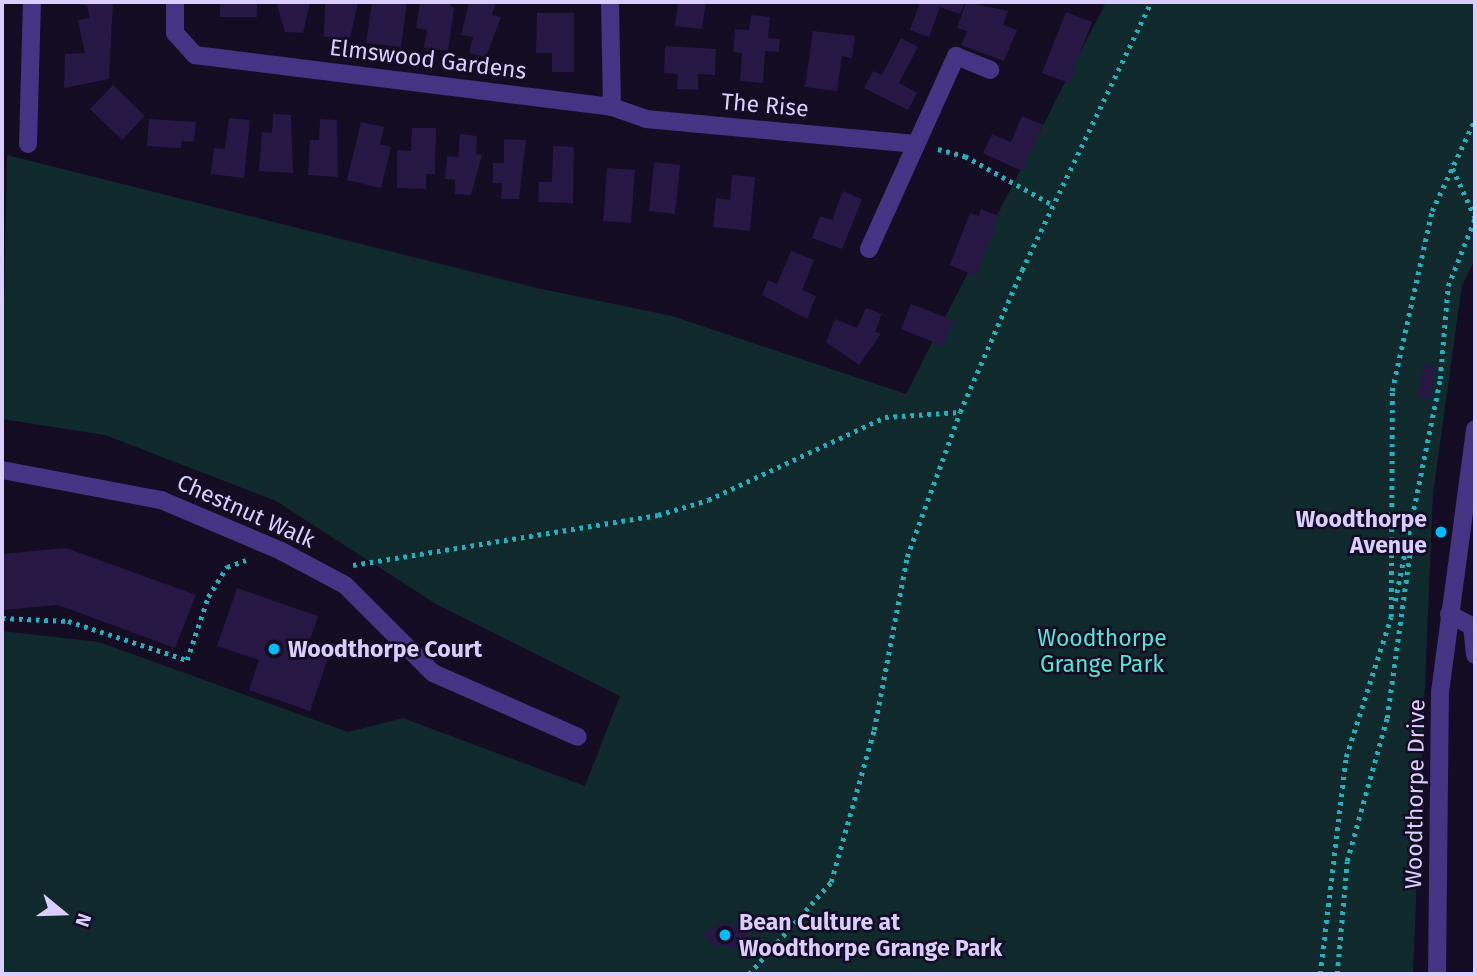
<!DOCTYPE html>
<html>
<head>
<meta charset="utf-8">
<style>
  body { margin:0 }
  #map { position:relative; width:1477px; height:976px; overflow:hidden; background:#130c22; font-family:"Fira Sans",sans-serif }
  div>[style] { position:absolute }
  .green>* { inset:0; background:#0f292d }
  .building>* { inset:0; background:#271744 }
  .path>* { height:4.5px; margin-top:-2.25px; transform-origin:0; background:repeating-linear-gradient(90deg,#26aeba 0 3.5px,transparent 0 8.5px) }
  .minor>* { height:18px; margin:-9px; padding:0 9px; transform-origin:9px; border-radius:9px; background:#433484 }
  .dots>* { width:19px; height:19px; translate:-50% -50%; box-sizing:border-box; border:4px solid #130c22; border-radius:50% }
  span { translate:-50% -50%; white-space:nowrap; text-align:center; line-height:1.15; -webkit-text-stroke:5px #130c22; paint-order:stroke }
  .street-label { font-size:23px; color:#dacdff }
  .poi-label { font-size:23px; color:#dacdff; font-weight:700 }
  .right { translate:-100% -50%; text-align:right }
  .left { translate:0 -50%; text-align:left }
  .park-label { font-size:23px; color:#51e7d7 }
  .frame { position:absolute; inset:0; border:4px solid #dacdff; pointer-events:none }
  .north { position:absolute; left:28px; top:878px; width:70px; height:70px; -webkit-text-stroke:5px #130c22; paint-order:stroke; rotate:109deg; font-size:19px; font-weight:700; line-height:28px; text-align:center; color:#dacdff }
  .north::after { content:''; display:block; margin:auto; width:24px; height:32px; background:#dacdff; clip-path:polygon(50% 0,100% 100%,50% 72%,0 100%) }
</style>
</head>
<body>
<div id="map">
  <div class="green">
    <div style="clip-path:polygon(1106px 2px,1475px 2px,1475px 260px,1462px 285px,1433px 494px,1413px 974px,2px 974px,2px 631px,99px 642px,348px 732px,403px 718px,585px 786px,620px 696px,436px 604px,276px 501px,105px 435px,2px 419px,7px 155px,537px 288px,672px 316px,906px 394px)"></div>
  </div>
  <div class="building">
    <div style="clip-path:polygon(76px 2px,113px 2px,109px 79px,64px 88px,65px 54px,85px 53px,78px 20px,90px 18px,87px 6px)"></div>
    <div style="clip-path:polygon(220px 2px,257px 2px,257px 17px,220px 17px)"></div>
    <div style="clip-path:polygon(276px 2px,310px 2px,303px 33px,285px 32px)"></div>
    <div style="clip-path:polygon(325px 2px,358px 2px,350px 38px,324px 37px)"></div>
    <div style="clip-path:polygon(372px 2px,407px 2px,401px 47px,366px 43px)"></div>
    <div style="clip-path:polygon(420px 2px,448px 2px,454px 9px,448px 51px,424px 48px,427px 30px,416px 28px)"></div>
    <div style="clip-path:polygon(469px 2px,496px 2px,492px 15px,501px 17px,486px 57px,469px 53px,473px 37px,461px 35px)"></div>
    <div style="clip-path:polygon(678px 2px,706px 2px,702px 29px,675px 26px)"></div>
    <div style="clip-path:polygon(920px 2px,965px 2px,960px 14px,940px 7px,929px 37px,910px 30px)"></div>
    <div style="clip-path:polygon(966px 2px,1008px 11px,1003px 25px,1017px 30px,1004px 61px,961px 45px,967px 31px,957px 28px)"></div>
    <div style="clip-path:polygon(1066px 12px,1092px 22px,1069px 83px,1042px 73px)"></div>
    <div style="clip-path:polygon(537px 13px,574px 13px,574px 72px,552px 72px,552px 53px,536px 53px)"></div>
    <div style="clip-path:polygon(751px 15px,770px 17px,768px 38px,780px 39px,779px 52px,765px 51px,763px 83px,740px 81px,742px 53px,733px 52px,735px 29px,749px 30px)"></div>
    <div style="clip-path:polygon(813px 31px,855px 36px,852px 58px,842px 56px,837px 91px,805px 87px)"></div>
    <div style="clip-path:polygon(901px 38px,918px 47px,899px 83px,917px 93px,908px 110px,864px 88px,873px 71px,882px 75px)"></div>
    <div style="clip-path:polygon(665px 46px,716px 49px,715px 75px,698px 74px,698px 90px,677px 89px,678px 74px,664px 73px)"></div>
    <div style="clip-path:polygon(113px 85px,145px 116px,122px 140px,90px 109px)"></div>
    <div style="clip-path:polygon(273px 114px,291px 115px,293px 173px,259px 171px,262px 132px,272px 133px)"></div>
    <div style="clip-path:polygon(1022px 116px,1043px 125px,1022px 171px,983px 153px,992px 134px,1011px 142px)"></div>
    <div style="clip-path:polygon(229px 118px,250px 120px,244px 178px,211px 174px,214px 148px,225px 149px)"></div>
    <div style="clip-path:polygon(149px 119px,196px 122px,194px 142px,182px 141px,181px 148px,147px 146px)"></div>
    <div style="clip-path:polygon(320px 119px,337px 120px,338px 177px,308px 175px,310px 140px,319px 140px)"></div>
    <div style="clip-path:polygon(361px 122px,384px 127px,380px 144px,391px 147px,381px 188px,347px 180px)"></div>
    <div style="clip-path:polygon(412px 128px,436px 128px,435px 174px,426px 174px,426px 189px,397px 188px,397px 150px,411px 151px)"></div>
    <div style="clip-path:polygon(460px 134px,477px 136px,476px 154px,482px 155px,471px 195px,455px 194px,455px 180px,445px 179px,447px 156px,458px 157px)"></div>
    <div style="clip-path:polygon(504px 139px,526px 140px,519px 199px,501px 199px,502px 183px,493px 183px,493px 163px,504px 163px)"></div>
    <div style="clip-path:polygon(553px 146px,574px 147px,573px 203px,538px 202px,539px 182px,552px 182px)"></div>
    <div style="clip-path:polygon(654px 162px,680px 165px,675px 214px,649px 211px)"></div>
    <div style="clip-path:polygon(607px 168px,635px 170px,631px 223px,603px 221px)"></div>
    <div style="clip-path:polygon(732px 175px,755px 177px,750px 231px,713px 227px,716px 198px,730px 200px)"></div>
    <div style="clip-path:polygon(843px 191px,862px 199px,842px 249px,812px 238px,820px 216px,832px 220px)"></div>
    <div style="clip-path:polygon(981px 209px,999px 216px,976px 276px,950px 265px,970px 213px,979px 216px)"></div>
    <div style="clip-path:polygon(791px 251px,814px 260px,802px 290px,816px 296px,807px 319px,762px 295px,768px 280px,777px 284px)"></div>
    <div style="clip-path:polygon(911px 304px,953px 320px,943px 346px,901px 329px)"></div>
    <div style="clip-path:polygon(866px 308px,882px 314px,875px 332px,881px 334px,859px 365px,826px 342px,835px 319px,857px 328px)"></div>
    <div style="clip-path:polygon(1424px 364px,1436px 367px,1430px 399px,1418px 397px)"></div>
    <div style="clip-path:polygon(66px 548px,196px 595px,175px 648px,58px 605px,2px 610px,2px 554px)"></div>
    <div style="clip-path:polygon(237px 588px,318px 616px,308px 645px,330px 652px,310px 711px,249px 690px,259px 660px,217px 646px)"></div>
    <div style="clip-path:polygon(725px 922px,744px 929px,751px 938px,733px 948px,714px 945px,703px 933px)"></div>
  </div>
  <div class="path">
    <div style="left:938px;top:149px;width:28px;rotate:15deg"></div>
    <div style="left:965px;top:156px;width:101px;rotate:29.1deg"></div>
    <div style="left:353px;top:565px;width:309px;rotate:-9.3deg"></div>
    <div style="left:658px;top:515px;width:52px;rotate:-16.7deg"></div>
    <div style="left:708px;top:500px;width:195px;rotate:-25.1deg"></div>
    <div style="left:885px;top:417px;width:75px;rotate:-3.8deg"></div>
    <div style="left:1395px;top:601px;width:227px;rotate:-78.5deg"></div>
    <div style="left:1440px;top:379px;width:93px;rotate:-85.1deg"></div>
    <div style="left:1448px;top:286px;width:73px;rotate:-68.3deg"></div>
    <div style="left:1475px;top:218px;width:60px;rotate:-114.8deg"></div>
    <div style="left:2px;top:618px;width:66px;rotate:2.6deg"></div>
    <div style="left:68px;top:621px;width:125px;rotate:18.1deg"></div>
    <div style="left:187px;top:660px;width:66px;rotate:-71.6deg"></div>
    <div style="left:208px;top:597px;width:36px;rotate:-58deg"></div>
    <div style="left:227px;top:567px;width:20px;rotate:-20deg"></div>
    <div style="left:749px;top:974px;width:123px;rotate:-48.3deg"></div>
    <div style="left:831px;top:882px;width:158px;rotate:-74.2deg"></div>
    <div style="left:874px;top:730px;width:176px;rotate:-79.2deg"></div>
    <div style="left:907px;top:557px;width:154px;rotate:-69.9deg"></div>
    <div style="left:960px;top:412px;width:155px;rotate:-66.4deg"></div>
    <div style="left:1022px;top:270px;width:297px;rotate:-64.3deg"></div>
    <div style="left:1320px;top:974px;width:219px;rotate:-83.2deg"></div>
    <div style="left:1346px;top:757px;width:147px;rotate:-72.2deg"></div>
    <div style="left:1391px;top:617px;width:226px;rotate:-89.7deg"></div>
    <div style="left:1392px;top:391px;width:184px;rotate:-77.5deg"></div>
    <div style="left:1432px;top:211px;width:102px;rotate:-64.9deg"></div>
    <div style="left:1337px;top:974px;width:113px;rotate:-84.9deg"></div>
    <div style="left:1347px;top:861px;width:148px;rotate:-74.4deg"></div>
    <div style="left:1387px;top:718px;width:174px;rotate:-82.1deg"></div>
  </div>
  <div class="minor">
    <div style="left:175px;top:2px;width:31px;rotate:90deg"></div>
    <div style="left:175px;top:33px;width:30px;rotate:48deg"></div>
    <div style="left:195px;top:55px;width:420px;rotate:7.1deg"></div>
    <div style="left:612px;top:107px;width:36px;rotate:19deg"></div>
    <div style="left:646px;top:119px;width:271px;rotate:5.3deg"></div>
    <div style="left:610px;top:2px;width:105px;rotate:88.9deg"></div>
    <div style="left:28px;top:144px;width:142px;rotate:-88.4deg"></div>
    <div style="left:869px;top:249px;width:212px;rotate:-65.7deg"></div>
    <div style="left:956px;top:56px;width:37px;rotate:22deg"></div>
    <div style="left:2px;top:470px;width:162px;rotate:10.7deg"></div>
    <div style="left:161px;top:500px;width:130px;rotate:23deg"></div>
    <div style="left:281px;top:551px;width:72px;rotate:28deg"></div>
    <div style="left:345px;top:585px;width:124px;rotate:45deg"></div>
    <div style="left:433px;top:673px;width:158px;rotate:23.8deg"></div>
    <div style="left:1449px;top:614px;width:26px;rotate:28deg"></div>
    <div style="left:1472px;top:626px;width:29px;rotate:84deg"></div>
    <div style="left:1437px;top:974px;width:282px;rotate:-89.4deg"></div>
    <div style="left:1440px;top:692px;width:265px;rotate:-82.4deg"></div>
  </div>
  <div class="dots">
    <div style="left:1441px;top:532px;background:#00bbf8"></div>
    <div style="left:274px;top:649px;background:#00bbf8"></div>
    <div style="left:725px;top:935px;background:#00bbf8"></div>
  </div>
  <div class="street-label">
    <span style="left:428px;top:59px;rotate:7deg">Elmswood Gardens</span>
    <span style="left:765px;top:105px;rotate:5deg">The Rise</span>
    <span style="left:246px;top:511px;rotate:24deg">Chestnut Walk</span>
    <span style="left:1415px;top:794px;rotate:-89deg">Woodthorpe Drive</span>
  </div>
  <div class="poi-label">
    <span class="right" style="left:1427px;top:532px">Woodthorpe<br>Avenue</span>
    <span class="left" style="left:288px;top:649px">Woodthorpe Court</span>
    <span class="left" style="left:739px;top:935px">Bean Culture at<br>Woodthorpe Grange Park</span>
  </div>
  <div class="park-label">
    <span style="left:1102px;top:651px">Woodthorpe<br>Grange Park</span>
  </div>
  <div class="frame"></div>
  <div class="north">N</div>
</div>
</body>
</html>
